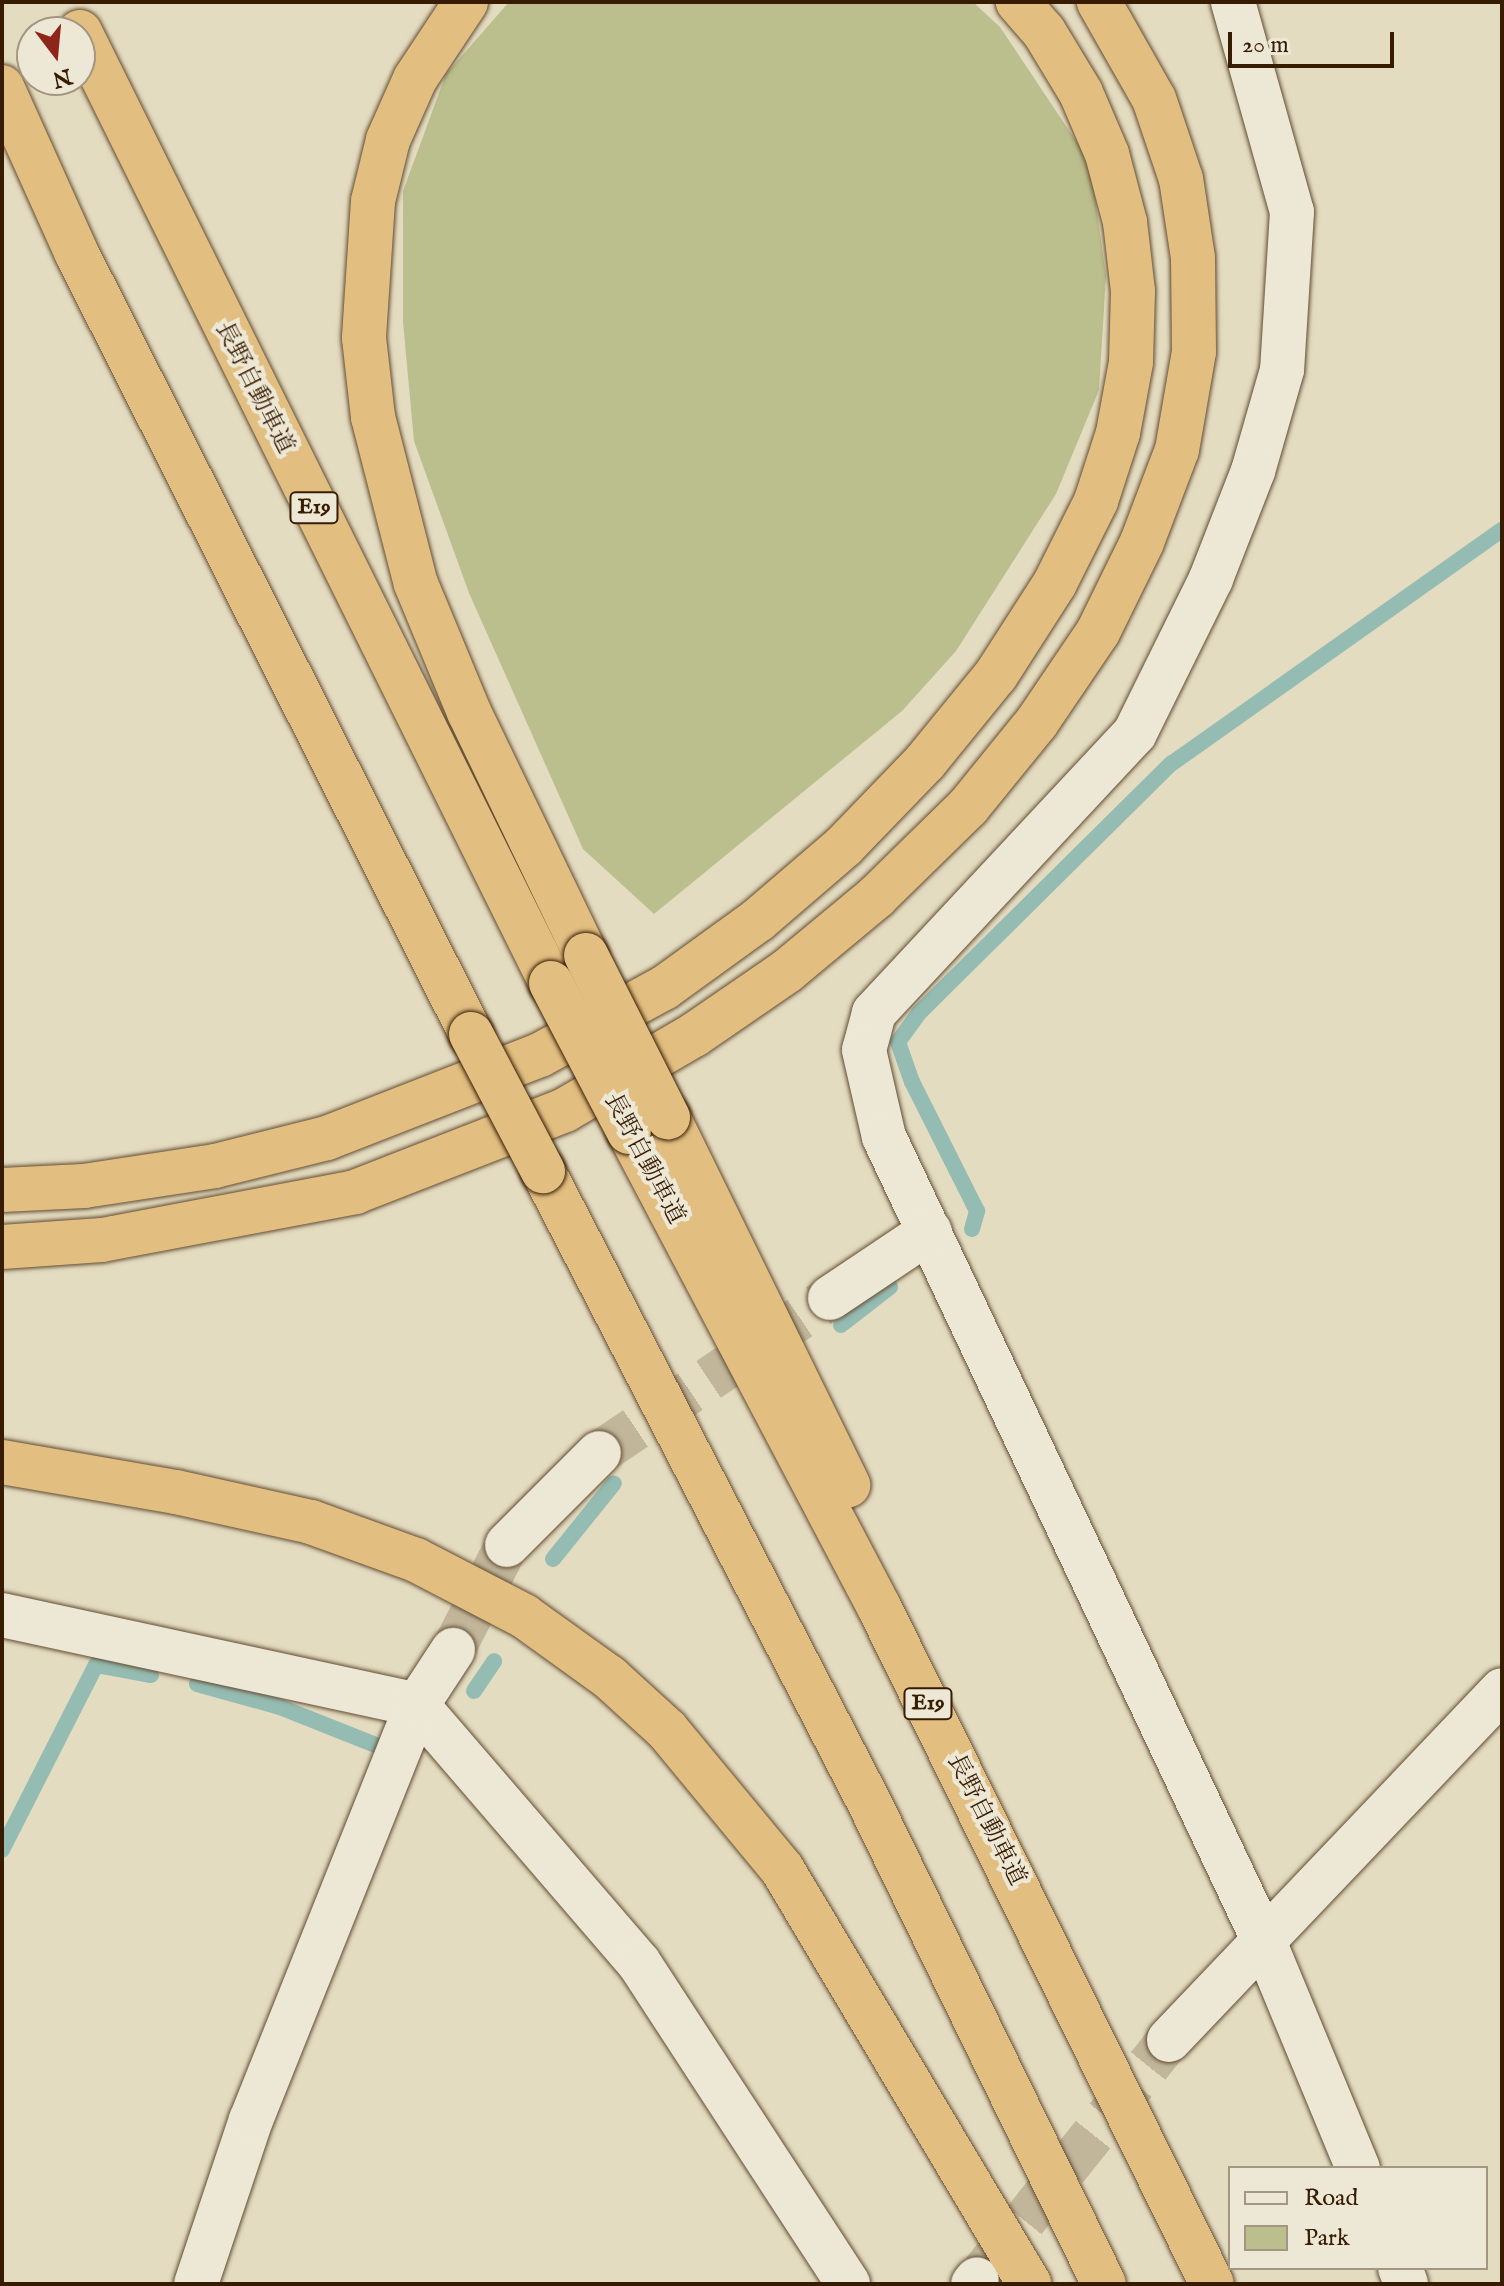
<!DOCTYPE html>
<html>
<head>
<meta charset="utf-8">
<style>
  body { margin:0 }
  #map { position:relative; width:1504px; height:2286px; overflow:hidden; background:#e4dcc0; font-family:"IM FELL English","Noto Serif JP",serif }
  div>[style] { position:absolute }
  .green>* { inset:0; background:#bbbe8d }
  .stream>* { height:16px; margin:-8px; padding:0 8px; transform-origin:8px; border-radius:8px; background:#95bcb2 }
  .minor-tunnel>* { height:44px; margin-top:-22px; transform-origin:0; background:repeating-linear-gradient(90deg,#c1b69a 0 44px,transparent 0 66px) }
  .roads { filter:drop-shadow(0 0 2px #624c32) drop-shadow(0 0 2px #624c32) }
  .minor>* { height:44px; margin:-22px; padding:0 22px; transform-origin:22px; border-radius:22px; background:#ede8d6 }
  .motorway>* { height:44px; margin:-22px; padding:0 22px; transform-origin:22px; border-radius:22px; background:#e2be80 }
  .bridges { filter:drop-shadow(0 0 2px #371c02) drop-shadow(0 0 2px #371c02) }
  .motorway-bridge>* { height:44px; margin:-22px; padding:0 22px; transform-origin:22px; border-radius:22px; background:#e2be80 }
  span { translate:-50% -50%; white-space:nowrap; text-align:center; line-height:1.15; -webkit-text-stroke:8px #ede8d6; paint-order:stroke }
  .shield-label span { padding:2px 6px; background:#ede8d6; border:2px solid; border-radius:6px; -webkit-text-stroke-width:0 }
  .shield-label { font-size:22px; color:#371c02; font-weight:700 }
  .street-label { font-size:24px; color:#371c02 }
  .frame { position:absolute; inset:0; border:4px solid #371c02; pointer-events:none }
  .legend { position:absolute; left:1228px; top:2166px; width:260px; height:104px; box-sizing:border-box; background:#ede8d6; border:2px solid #a49681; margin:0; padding:10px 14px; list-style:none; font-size:24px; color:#371c02 }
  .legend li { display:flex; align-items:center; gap:16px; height:40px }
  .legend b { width:40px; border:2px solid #a49681 }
  .north { position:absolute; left:16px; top:16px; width:80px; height:80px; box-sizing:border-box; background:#ede8d6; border:2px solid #a49681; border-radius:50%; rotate:164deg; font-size:22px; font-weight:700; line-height:32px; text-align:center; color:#371c02 }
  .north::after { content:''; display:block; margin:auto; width:28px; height:36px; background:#8f2418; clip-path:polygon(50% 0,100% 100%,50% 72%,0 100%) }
  .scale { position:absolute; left:1228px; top:32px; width:166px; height:36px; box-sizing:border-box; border:4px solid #371c02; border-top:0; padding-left:10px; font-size:24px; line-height:28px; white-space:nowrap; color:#371c02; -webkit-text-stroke:6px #ede8d6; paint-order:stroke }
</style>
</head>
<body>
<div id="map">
  <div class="green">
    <div style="clip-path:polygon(509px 2px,973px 2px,1000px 27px,1090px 162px,1106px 276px,1099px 390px,1056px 494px,956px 651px,902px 711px,654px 914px,583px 849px,469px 593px,414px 441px,403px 322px,403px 191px,446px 74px)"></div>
  </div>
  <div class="stream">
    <div style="left:972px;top:1229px;width:19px;rotate:-74deg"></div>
    <div style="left:977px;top:1211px;width:144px;rotate:-116.7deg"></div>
    <div style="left:912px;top:1082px;width:42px;rotate:-109.3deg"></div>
    <div style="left:898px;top:1042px;width:34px;rotate:-54deg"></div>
    <div style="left:918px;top:1014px;width:356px;rotate:-44.7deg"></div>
    <div style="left:1171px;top:764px;width:405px;rotate:-35.3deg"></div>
    <div style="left:841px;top:1325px;width:62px;rotate:-37.8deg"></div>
    <div style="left:553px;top:1559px;width:97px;rotate:-51.2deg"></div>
    <div style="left:197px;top:1684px;width:86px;rotate:15.5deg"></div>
    <div style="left:280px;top:1707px;width:111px;rotate:21.7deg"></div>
    <div style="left:474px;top:1691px;width:36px;rotate:-56deg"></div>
    <div style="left:2px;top:1850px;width:208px;rotate:-63.1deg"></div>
    <div style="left:96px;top:1665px;width:56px;rotate:10.3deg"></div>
  </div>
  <div class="minor-tunnel">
    <div style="left:599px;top:1453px;width:278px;rotate:-33.9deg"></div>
    <div style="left:453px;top:1650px;width:118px;rotate:-62.8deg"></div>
    <div style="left:983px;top:2272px;width:297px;rotate:-51.3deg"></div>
  </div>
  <div class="roads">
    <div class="minor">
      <div style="left:1233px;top:2px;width:218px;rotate:74.3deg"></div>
      <div style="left:1292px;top:212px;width:158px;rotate:93.6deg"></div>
      <div style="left:1282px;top:370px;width:105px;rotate:106deg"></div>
      <div style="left:1253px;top:471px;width:116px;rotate:111.3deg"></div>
      <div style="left:1211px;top:579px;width:172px;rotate:116.3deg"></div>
      <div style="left:1135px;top:733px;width:383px;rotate:133deg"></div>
      <div style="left:874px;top:1013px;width:38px;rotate:105deg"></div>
      <div style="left:864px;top:1050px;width:89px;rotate:77.1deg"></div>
      <div style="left:884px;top:1137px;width:887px;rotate:64.71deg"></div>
      <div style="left:1263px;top:1939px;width:248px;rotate:67.5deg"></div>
      <div style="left:830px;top:1298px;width:120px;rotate:-33.8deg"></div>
      <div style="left:507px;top:1545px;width:130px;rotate:-45deg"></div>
      <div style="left:2px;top:1615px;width:425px;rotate:12.2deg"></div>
      <div style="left:417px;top:1705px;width:340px;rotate:49.3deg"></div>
      <div style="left:639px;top:1963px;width:383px;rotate:56.9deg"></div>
      <div style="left:1169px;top:2040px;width:483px;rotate:-46.4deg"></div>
      <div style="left:1400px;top:2268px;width:17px;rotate:69deg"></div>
      <div style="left:196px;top:2284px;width:173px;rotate:-71.5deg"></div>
      <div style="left:251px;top:2120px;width:447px;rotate:-68.2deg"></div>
      <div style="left:417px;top:1705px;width:66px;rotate:-56.8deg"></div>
      <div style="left:973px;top:2284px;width:6px;rotate:-51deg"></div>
    </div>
    <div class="motorway">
      <div style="left:466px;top:2px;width:92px;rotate:123.5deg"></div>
      <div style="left:415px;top:79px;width:67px;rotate:113.9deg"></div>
      <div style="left:388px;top:140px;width:63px;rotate:103.8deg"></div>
      <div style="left:373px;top:201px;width:137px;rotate:93.8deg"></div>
      <div style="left:364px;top:338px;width:80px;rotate:83.5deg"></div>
      <div style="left:373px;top:417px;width:172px;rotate:75.6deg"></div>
      <div style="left:416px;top:584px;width:139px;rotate:67.5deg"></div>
      <div style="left:469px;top:712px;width:270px;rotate:64.3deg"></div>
      <div style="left:80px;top:32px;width:1061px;rotate:63.65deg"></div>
      <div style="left:2px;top:87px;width:181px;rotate:65.8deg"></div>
      <div style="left:76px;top:252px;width:876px;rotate:63.2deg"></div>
      <div style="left:668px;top:1117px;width:410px;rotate:63.9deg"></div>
      <div style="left:629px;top:1132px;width:537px;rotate:62.24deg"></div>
      <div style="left:879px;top:1607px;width:754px;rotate:63.81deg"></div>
      <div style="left:543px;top:1171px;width:710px;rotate:62.68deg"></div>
      <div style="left:869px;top:1802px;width:536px;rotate:64.01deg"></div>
      <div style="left:2px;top:1190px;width:82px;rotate:-2.8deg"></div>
      <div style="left:84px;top:1186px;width:133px;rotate:-8.7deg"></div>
      <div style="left:215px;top:1166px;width:115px;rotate:-14deg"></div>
      <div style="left:327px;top:1138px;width:229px;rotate:-21.3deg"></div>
      <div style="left:540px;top:1055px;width:141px;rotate:-28.4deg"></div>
      <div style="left:664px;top:988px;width:116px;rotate:-35.9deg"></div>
      <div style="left:758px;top:920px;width:113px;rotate:-40.7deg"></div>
      <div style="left:844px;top:846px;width:117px;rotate:-46deg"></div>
      <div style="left:925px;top:762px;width:112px;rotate:-50.8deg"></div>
      <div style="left:996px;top:675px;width:109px;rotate:-57.3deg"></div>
      <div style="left:1055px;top:583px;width:92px;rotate:-63.4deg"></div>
      <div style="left:1096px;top:501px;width:71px;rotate:-72.1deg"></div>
      <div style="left:1118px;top:433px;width:72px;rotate:-79.6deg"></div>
      <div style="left:1131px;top:362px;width:71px;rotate:-88.4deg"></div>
      <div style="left:1133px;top:291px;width:69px;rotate:-96.6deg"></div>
      <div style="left:1125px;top:222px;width:70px;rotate:-104.8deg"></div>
      <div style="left:1107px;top:154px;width:66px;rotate:-113.1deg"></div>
      <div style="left:1081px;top:93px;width:71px;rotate:-121.2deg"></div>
      <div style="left:1044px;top:32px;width:40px;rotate:-131deg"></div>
      <div style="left:2px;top:1247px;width:100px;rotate:-4deg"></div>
      <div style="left:102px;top:1240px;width:258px;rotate:-10.7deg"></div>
      <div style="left:355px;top:1192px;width:225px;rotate:-21.3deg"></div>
      <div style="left:565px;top:1110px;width:149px;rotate:-30.2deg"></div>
      <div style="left:694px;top:1035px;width:113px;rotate:-34.5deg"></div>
      <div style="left:787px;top:971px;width:116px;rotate:-39.7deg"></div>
      <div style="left:876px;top:897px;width:129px;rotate:-44.4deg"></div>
      <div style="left:968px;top:807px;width:109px;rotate:-50.9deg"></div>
      <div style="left:1037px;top:722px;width:109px;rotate:-55.9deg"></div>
      <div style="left:1098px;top:632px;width:100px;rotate:-63.9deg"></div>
      <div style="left:1142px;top:542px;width:98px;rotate:-69.2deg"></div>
      <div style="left:1177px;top:450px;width:99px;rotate:-80.2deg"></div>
      <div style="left:1194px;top:352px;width:94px;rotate:-90.6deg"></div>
      <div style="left:1193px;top:258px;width:80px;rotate:-98.6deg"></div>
      <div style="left:1181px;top:179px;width:84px;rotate:-108.6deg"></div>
      <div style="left:1154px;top:99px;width:112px;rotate:-119.6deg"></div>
      <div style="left:2px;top:1462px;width:177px;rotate:9.8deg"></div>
      <div style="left:176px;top:1492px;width:138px;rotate:12.5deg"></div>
      <div style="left:311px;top:1522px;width:112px;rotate:19.9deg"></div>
      <div style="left:416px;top:1560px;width:122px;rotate:27.4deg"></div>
      <div style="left:524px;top:1616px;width:105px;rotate:35.7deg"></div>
      <div style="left:609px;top:1677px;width:79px;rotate:42.4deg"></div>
      <div style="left:667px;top:1730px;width:180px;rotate:50.4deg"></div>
      <div style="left:782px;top:1869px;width:483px;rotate:59.2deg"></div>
    </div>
  </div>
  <div class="bridges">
    <div class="motorway-bridge">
      <div style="left:586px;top:955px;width:182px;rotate:63.2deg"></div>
      <div style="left:551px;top:983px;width:168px;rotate:62.4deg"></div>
      <div style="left:471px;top:1034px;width:155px;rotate:62.3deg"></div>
    </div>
  </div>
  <div class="shield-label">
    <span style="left:314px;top:508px">E19</span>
    <span style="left:928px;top:1704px">E19</span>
  </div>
  <div class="street-label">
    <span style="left:254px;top:388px;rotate:63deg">長野自動車道</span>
    <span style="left:644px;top:1159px;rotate:62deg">長野自動車道</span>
    <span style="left:986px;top:1820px;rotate:63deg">長野自動車道</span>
  </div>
  <div class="frame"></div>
  <ul class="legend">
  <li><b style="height:10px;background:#ede8d6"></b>Road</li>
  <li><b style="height:22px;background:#bbbe8d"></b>Park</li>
  </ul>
  <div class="north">N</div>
  <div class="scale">20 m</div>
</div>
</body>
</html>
